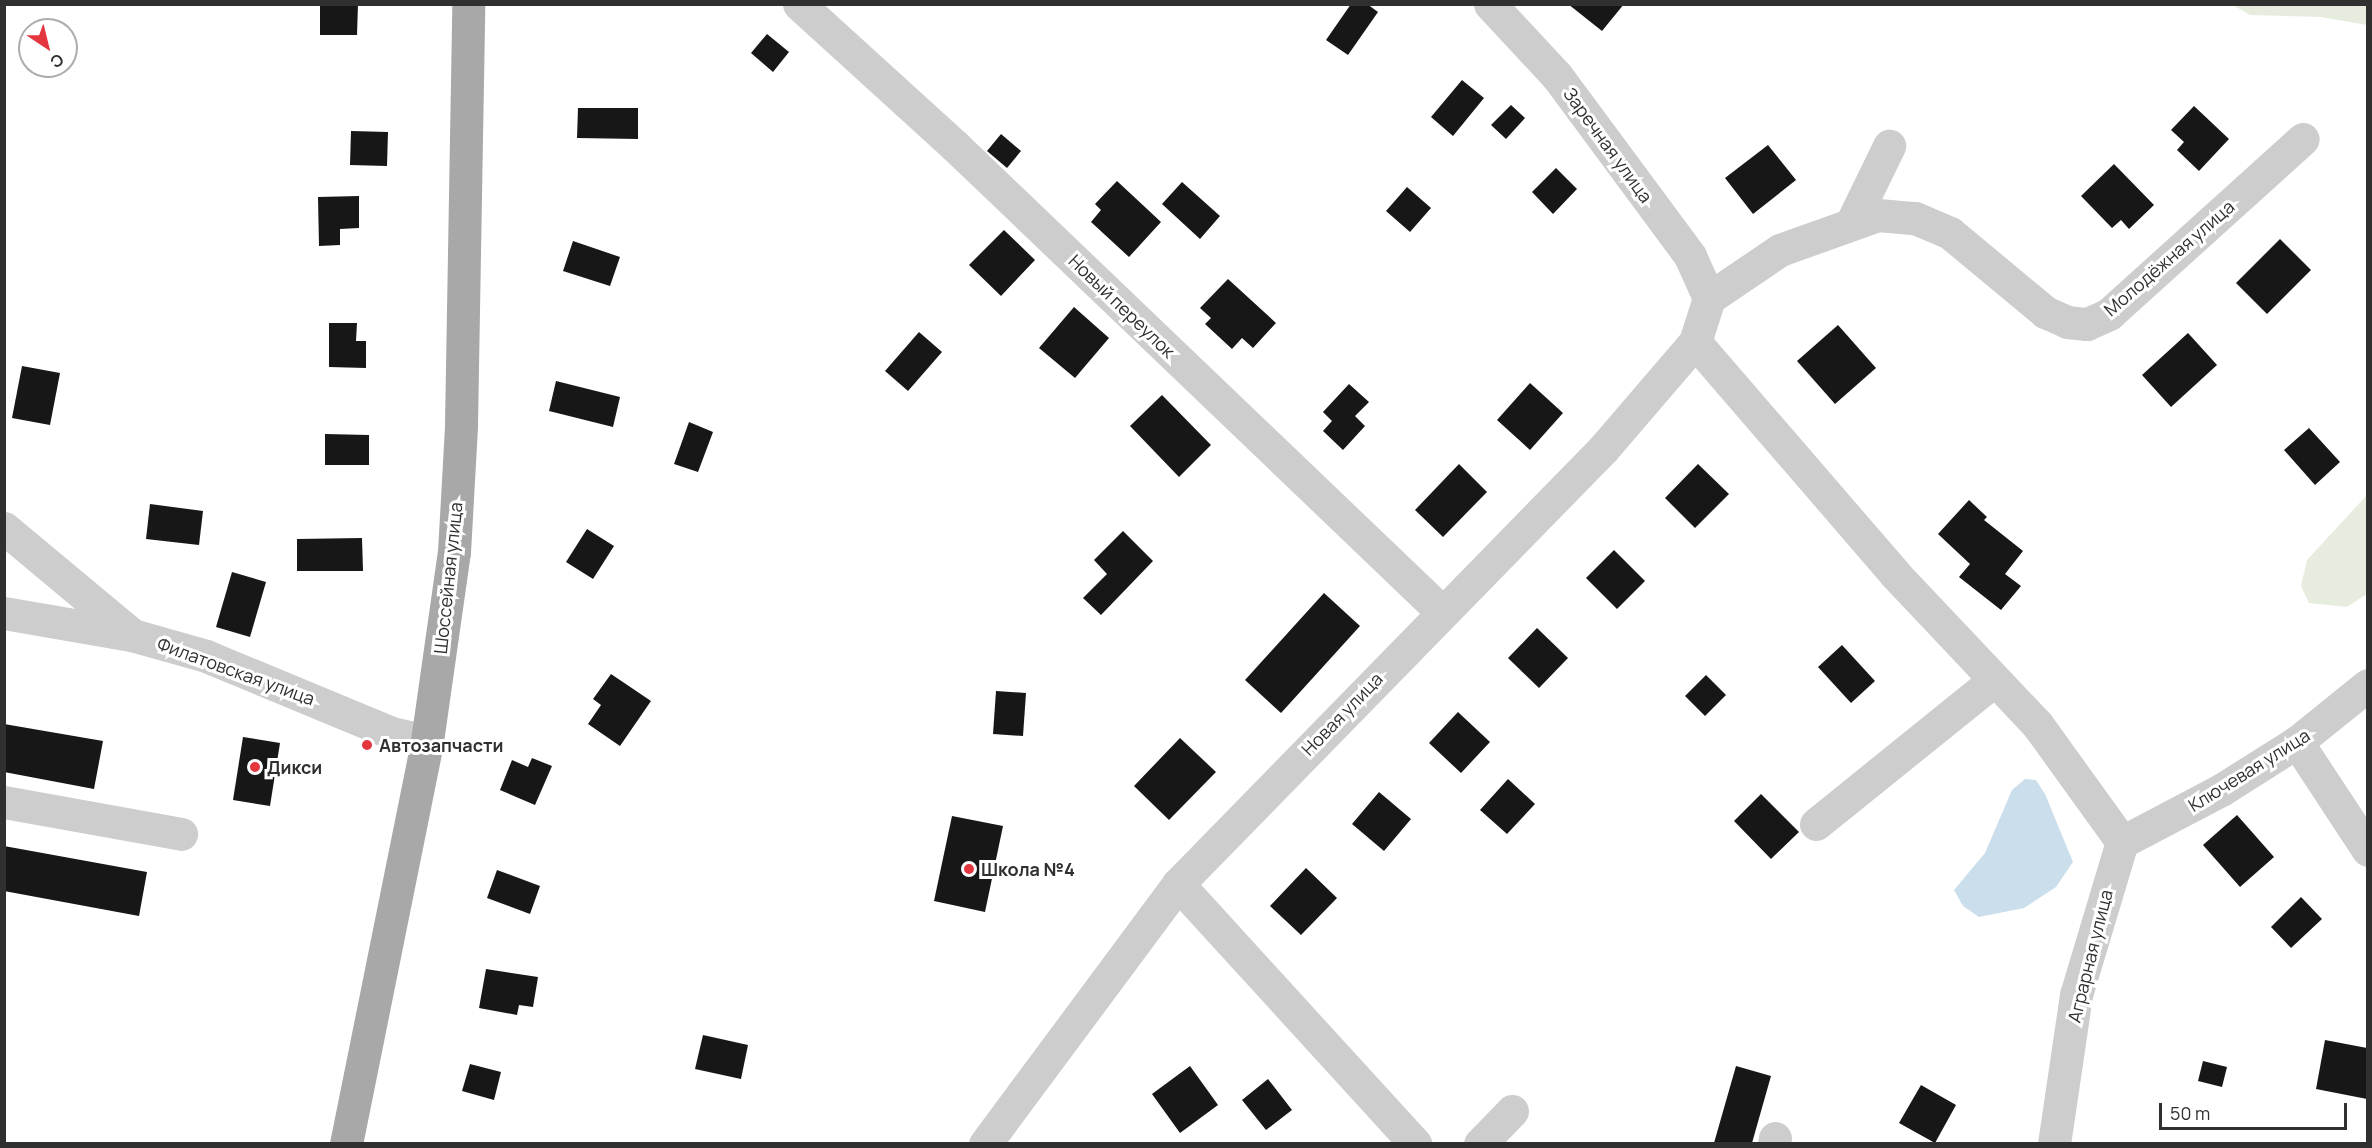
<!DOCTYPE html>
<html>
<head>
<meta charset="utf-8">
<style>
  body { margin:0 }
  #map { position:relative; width:2372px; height:1148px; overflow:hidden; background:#fff; font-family:Manrope,sans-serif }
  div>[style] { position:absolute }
  .green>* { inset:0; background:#e6ecde }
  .water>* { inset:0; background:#cbdeec }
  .building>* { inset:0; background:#171717 }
  .minor>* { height:33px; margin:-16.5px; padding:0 16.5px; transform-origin:16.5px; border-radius:16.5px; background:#cdcdcd }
  .major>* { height:33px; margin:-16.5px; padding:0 16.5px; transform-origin:16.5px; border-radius:16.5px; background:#a8a8a8 }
  .dots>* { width:16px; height:16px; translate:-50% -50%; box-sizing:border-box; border:3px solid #fff; border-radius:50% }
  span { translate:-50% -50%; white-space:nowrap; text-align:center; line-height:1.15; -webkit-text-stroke:6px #fff; paint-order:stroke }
  .street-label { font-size:18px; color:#303030 }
  .poi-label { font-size:18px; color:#303030; font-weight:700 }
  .left { translate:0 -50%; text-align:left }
  .frame { position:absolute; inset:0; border:6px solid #303030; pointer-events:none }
  .north { position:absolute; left:18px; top:18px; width:60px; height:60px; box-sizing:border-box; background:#fff; border:2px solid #acacac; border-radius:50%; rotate:145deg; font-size:16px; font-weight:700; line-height:24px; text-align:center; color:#303030 }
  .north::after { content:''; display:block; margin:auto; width:21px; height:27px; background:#e3363f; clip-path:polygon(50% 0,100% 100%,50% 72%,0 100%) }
  .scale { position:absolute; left:2159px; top:1103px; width:188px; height:27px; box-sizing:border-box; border:3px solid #303030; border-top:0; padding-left:8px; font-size:18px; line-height:21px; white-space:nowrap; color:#303030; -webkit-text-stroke:4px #fff; paint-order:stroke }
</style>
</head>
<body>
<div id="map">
  <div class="green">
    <div style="clip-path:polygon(2233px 5px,2367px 5px,2367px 25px,2321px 17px,2250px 15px)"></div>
    <div style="clip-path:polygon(2367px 495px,2367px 594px,2347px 607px,2309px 603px,2301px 586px,2307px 560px)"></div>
  </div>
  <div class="water">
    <div style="clip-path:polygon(2025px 779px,2036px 780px,2045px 794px,2073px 862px,2056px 887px,2024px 908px,1979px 917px,1963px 906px,1954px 890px,1985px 853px,2012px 790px)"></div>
  </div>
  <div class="building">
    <div style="clip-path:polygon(320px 4px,358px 4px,357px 35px,320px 35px)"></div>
    <div style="clip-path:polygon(1351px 4px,1367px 4px,1378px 12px,1348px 55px,1326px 40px)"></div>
    <div style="clip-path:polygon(1568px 4px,1624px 4px,1602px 31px)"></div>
    <div style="clip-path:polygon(767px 34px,789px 52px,773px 72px,751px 53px)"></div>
    <div style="clip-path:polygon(1462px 80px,1484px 98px,1453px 136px,1431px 117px)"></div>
    <div style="clip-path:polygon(1511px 105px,1525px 118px,1506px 139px,1491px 125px)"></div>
    <div style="clip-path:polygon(2194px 106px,2229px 139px,2199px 171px,2177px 150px,2184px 142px,2171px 130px)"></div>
    <div style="clip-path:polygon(578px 108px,638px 108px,638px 139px,577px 138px)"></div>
    <div style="clip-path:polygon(351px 131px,388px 132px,387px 166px,350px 165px)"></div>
    <div style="clip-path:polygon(1001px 134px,1021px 151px,1007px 168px,987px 151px)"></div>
    <div style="clip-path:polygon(1768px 145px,1796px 180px,1753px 214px,1725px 178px)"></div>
    <div style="clip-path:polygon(2114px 164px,2154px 205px,2129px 229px,2121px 220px,2112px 228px,2081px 196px)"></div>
    <div style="clip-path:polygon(1556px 168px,1577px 189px,1553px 214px,1532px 192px)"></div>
    <div style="clip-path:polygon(1117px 181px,1161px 222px,1129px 257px,1091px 222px,1101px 210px,1095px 204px)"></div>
    <div style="clip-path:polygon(1182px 182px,1220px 216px,1200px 239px,1162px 204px)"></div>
    <div style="clip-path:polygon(1407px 187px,1431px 208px,1410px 232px,1386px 211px)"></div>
    <div style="clip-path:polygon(359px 196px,359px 228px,340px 229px,340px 245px,319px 246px,318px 197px)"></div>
    <div style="clip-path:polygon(1004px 230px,1035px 260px,1001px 296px,969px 265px)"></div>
    <div style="clip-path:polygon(2280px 239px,2311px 270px,2267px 314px,2236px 283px)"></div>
    <div style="clip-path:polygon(573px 241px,620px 257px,610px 286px,563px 271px)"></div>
    <div style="clip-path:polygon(1228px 279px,1276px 323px,1253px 348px,1242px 338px,1232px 349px,1205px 324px,1211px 318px,1200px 308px)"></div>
    <div style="clip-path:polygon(1074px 307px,1109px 338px,1075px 378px,1039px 348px)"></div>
    <div style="clip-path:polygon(329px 323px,357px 323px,356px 341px,366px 341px,366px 368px,329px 367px)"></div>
    <div style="clip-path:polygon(1838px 325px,1876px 368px,1835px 404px,1797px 361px)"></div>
    <div style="clip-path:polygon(919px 332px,942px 352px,908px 391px,885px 371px)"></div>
    <div style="clip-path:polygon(2188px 333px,2217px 365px,2171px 407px,2142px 375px)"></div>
    <div style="clip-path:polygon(22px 366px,60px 373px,50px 425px,12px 418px)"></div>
    <div style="clip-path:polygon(556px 381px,620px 397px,613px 427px,549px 411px)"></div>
    <div style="clip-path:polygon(1530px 383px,1563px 413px,1530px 450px,1497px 420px)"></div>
    <div style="clip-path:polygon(1349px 384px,1369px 402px,1355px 416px,1365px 426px,1343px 450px,1323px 431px,1332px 421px,1323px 412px)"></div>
    <div style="clip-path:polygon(1162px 395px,1211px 445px,1179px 477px,1130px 426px)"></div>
    <div style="clip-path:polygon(689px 422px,713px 432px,698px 472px,674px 464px)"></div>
    <div style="clip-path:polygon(2309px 428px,2340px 462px,2315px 485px,2284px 450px)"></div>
    <div style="clip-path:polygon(325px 434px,369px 435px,369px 465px,325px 465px)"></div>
    <div style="clip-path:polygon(1459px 464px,1487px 492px,1443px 537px,1415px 510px)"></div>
    <div style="clip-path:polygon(1698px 464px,1729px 494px,1695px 528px,1665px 498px)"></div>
    <div style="clip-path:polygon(1969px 500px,1987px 517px,1984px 520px,2023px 551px,2005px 574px,2021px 586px,2001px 610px,1959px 577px,1970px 564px,1938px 534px)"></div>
    <div style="clip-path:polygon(150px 504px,203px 511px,199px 545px,146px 539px)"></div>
    <div style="clip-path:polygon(587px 529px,614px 546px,593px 579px,566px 562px)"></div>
    <div style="clip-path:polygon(1123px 531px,1153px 561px,1101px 615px,1083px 598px,1107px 574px,1094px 560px)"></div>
    <div style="clip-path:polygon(362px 538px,363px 571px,297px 571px,297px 539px)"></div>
    <div style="clip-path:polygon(1614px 550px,1645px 581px,1617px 609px,1586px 578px)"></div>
    <div style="clip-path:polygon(232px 572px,266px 582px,250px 637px,216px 627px)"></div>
    <div style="clip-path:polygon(1324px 593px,1360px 626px,1281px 713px,1245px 680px)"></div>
    <div style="clip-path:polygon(1537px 628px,1568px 658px,1539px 688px,1508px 658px)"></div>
    <div style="clip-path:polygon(1842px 645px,1875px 681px,1851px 703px,1818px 667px)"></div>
    <div style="clip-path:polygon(611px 674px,651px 701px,620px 746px,588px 724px,601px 705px,593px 699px)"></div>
    <div style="clip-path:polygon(1706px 675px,1726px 695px,1705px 716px,1685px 696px)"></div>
    <div style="clip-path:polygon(996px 691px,1026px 693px,1023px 736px,993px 734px)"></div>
    <div style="clip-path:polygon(1458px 712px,1490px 742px,1461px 773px,1429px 743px)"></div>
    <div style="clip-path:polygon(4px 724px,103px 741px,94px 789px,4px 772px)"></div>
    <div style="clip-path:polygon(243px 737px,280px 743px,270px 806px,233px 800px)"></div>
    <div style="clip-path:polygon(1180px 738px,1216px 772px,1169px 820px,1134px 786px)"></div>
    <div style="clip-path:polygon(532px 758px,552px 766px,535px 805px,500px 790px,512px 760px,528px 767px)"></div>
    <div style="clip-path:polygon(1508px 779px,1535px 804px,1507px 834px,1480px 810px)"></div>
    <div style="clip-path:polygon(1379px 792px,1411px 819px,1384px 851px,1352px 824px)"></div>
    <div style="clip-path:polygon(1761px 794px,1799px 832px,1771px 859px,1734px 821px)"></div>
    <div style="clip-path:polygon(2237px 815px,2274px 857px,2240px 887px,2203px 845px)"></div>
    <div style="clip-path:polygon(952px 816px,1003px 826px,985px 912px,934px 901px)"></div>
    <div style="clip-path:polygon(4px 846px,147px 872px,139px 916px,4px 891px)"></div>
    <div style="clip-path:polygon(1306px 868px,1337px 898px,1301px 935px,1270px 906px)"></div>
    <div style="clip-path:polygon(497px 870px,540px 886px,530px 914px,487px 898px)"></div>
    <div style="clip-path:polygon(2301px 897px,2322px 919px,2291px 948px,2271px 927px)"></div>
    <div style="clip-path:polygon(486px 969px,538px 977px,533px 1007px,519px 1005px,517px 1015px,479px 1008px)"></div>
    <div style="clip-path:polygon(703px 1035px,748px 1045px,741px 1079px,695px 1069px)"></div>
    <div style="clip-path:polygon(2325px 1040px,2367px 1048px,2367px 1099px,2316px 1089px)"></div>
    <div style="clip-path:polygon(2203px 1061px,2227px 1067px,2222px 1087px,2198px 1081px)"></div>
    <div style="clip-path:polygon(470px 1064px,501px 1072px,494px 1100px,462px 1091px)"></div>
    <div style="clip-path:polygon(1190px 1066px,1218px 1105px,1180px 1133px,1152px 1094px)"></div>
    <div style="clip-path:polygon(1736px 1066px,1771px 1076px,1752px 1143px,1714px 1143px)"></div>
    <div style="clip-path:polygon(1268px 1079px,1292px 1110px,1266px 1130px,1242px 1100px)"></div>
    <div style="clip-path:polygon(1921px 1085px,1956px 1105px,1935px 1143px,1899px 1123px)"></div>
  </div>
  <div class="minor">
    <div style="left:799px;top:4px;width:211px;rotate:42.3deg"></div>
    <div style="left:955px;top:146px;width:673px;rotate:43.73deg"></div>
    <div style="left:1490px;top:4px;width:98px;rotate:47.1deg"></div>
    <div style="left:1557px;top:76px;width:224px;rotate:53.5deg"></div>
    <div style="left:1690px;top:256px;width:46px;rotate:65.7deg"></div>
    <div style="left:1852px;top:222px;width:85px;rotate:-64deg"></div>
    <div style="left:1709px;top:298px;width:86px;rotate:-34.1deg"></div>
    <div style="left:1780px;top:250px;width:104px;rotate:-19.7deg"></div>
    <div style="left:1878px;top:215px;width:37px;rotate:5deg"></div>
    <div style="left:1915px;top:218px;width:38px;rotate:23deg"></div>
    <div style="left:1950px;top:233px;width:124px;rotate:39.7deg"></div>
    <div style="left:2045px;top:312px;width:24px;rotate:24deg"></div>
    <div style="left:2067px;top:322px;width:20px;rotate:6deg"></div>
    <div style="left:2087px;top:324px;width:24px;rotate:-24deg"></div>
    <div style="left:2109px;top:314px;width:261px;rotate:-42.1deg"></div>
    <div style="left:1695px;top:342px;width:306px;rotate:49.2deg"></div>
    <div style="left:1895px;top:574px;width:207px;rotate:46.6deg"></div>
    <div style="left:2037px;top:724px;width:145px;rotate:54.2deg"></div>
    <div style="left:4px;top:528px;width:164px;rotate:39.8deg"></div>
    <div style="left:4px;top:613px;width:130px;rotate:9.8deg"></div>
    <div style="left:132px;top:635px;width:77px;rotate:15.8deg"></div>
    <div style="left:206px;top:656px;width:201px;rotate:22.5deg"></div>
    <div style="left:392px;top:733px;width:36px;rotate:13deg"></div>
    <div style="left:2297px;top:742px;width:129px;rotate:56.7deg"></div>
    <div style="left:4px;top:802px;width:180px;rotate:10.2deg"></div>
    <div style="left:1816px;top:824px;width:228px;rotate:-38.9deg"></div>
    <div style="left:2122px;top:842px;width:112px;rotate:-27.7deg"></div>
    <div style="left:2221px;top:790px;width:90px;rotate:-32.3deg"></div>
    <div style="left:2297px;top:742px;width:91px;rotate:-38.8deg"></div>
    <div style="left:1178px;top:884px;width:352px;rotate:47.6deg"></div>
    <div style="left:985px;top:1144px;width:324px;rotate:-53.4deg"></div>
    <div style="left:1178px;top:884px;width:610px;rotate:-45.66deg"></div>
    <div style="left:1604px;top:448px;width:140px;rotate:-49.4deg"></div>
    <div style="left:1695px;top:342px;width:46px;rotate:-72.3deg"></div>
    <div style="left:1480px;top:1144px;width:46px;rotate:-45.9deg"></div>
    <div style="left:1774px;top:1144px;width:6px;rotate:-81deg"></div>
    <div style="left:2054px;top:1144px;width:151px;rotate:-81.6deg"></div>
    <div style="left:2076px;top:995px;width:160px;rotate:-73.3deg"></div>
  </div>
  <div class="major">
    <div style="left:346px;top:1144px;width:411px;rotate:-78.6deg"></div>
    <div style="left:427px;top:741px;width:191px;rotate:-81.9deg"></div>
    <div style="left:454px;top:552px;width:127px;rotate:-86.8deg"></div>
    <div style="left:461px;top:425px;width:421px;rotate:-89deg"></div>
  </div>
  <div class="dots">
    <div style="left:367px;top:745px;background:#e3363f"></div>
    <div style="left:255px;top:767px;background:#e3363f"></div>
    <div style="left:969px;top:869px;background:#e3363f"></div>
  </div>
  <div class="street-label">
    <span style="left:1608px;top:145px;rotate:54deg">Заречная улица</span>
    <span style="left:2169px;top:258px;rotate:-41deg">Молодёжная улица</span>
    <span style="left:1122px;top:306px;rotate:44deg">Новый переулок</span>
    <span style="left:448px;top:578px;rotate:-84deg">Шоссейная улица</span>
    <span style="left:236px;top:671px;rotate:20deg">Филатовская улица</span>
    <span style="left:1342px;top:714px;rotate:-46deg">Новая улица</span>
    <span style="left:2249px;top:770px;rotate:-32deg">Ключевая улица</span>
    <span style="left:2090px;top:956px;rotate:-76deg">Аграрная улица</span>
  </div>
  <div class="poi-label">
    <span class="left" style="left:379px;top:745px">Автозапчасти</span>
    <span class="left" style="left:267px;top:767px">Дикси</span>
    <span class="left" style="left:981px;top:869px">Школа №4</span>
  </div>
  <div class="frame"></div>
  <div class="north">С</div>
  <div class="scale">50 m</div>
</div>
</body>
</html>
